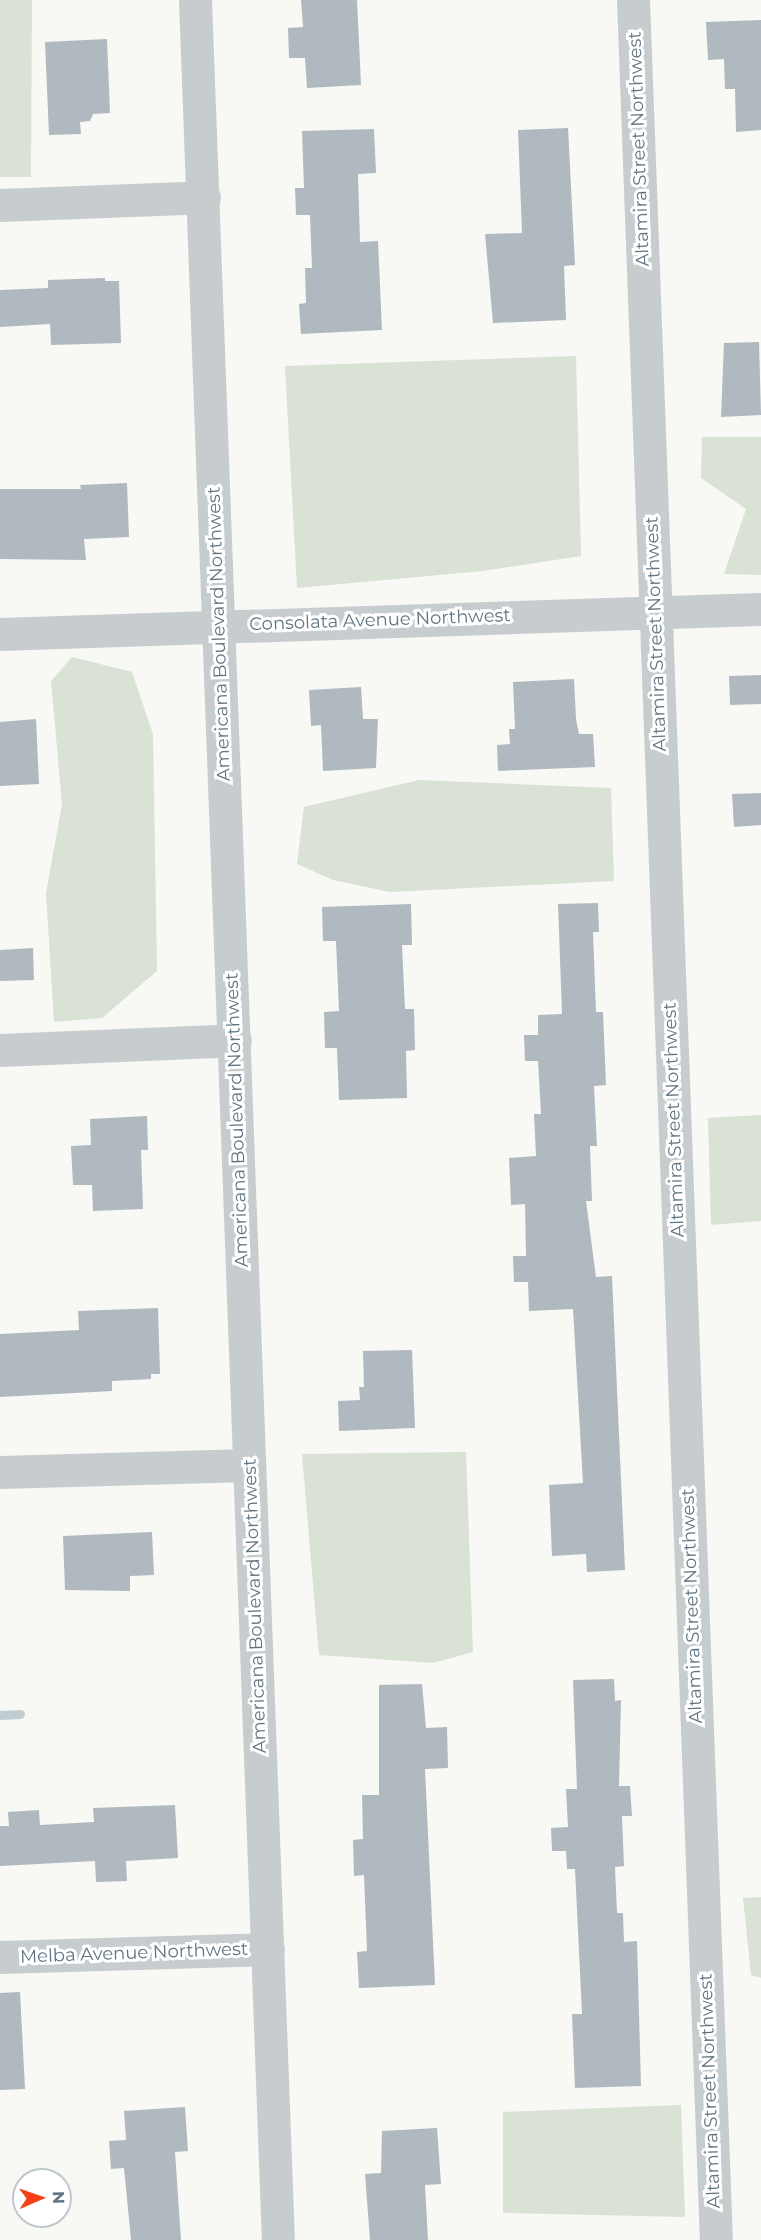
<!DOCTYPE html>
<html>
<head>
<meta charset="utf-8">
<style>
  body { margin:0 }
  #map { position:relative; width:761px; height:2240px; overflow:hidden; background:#f8f8f5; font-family:Montserrat,sans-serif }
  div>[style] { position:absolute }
  .green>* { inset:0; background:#dae1d5 }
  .stream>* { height:9px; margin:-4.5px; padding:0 4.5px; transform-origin:4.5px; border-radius:4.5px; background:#c0cdd1 }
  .building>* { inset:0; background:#b0b9bf }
  .minor>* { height:33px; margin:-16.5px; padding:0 16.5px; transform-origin:16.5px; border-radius:16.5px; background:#c7cccf }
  span { translate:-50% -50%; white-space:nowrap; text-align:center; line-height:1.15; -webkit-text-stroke:6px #fff; paint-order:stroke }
  .street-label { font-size:18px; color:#607583 }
  .north { position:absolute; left:12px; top:2168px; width:60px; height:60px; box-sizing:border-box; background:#fff; border:2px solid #bfc8cd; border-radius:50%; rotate:88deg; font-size:16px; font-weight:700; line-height:24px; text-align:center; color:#607583 }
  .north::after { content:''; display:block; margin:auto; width:21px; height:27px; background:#f54018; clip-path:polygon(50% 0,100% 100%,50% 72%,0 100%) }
</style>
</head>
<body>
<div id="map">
  <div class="green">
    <div style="clip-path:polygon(0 0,32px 0,31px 177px,0 177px)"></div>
    <div style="clip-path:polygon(576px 356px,581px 556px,483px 571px,297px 588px,285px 366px)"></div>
    <div style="clip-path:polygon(702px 437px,761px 437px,761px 575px,724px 574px,746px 509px,701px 478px)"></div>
    <div style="clip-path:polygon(72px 657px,132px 672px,153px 734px,157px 971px,102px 1018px,54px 1022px,46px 893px,62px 804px,51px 681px)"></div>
    <div style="clip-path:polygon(419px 780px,611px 788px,614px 881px,390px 892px,333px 880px,297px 864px,304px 807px)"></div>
    <div style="clip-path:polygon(761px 1115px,761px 1221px,711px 1225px,708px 1118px)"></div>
    <div style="clip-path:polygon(466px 1452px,473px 1652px,433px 1663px,319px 1655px,302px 1454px)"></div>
    <div style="clip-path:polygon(761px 1897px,761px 1978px,751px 1975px,743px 1898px)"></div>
    <div style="clip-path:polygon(681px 2105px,685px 2217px,503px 2213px,503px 2112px)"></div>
  </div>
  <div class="stream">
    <div style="left:0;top:1715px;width:20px;rotate:-3deg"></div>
  </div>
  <div class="building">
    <div style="clip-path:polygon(301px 0,357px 0,361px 85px,307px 88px,305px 58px,289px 58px,288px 28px,303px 27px)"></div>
    <div style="clip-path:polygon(761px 20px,761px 130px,736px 132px,735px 89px,725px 89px,724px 59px,708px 60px,706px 22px)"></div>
    <div style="clip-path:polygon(107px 39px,110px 113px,93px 114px,90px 121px,80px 122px,81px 134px,49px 135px,45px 42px)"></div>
    <div style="clip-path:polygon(568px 128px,575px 265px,564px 266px,566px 320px,493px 323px,485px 234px,522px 233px,518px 130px)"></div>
    <div style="clip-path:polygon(374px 129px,376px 173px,358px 174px,360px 242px,378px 241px,382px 330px,301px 334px,299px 304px,306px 303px,305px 268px,312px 268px,310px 215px,296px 215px,295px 188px,304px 188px,302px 131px)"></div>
    <div style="clip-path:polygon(105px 278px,105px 281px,119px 281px,121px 343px,51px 345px,50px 324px,0 327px,0 290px,48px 288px,48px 280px)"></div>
    <div style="clip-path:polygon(759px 342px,761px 415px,721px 417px,724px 343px)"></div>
    <div style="clip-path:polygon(127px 483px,129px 537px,84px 539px,86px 560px,0 559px,0 489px,81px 489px,80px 485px)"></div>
    <div style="clip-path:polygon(761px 675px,761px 704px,730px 705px,729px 676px)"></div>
    <div style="clip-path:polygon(574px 679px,576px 719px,579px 734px,593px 734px,595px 767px,498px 771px,497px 745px,510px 744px,509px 729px,515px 729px,513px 682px)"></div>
    <div style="clip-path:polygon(361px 687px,363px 719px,378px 719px,376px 768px,323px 771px,321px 725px,311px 726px,309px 690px)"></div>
    <div style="clip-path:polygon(36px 719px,39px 784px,0 786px,0 722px)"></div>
    <div style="clip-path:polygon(761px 793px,761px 825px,734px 827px,732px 794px)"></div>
    <div style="clip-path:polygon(598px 903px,599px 932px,593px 932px,596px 1012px,603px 1012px,606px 1085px,594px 1086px,597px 1146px,590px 1146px,592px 1201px,586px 1201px,596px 1277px,612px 1276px,625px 1570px,587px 1572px,586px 1554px,552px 1556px,549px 1485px,583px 1483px,573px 1309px,529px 1311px,528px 1282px,514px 1282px,513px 1256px,526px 1256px,525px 1204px,511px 1205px,509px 1158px,536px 1156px,534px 1114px,541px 1114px,538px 1061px,525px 1061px,524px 1035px,538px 1035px,538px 1015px,562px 1014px,558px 904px)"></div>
    <div style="clip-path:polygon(411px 904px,412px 945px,402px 945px,405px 1009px,414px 1009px,415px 1050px,406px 1051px,407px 1098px,339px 1100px,337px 1048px,325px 1048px,324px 1012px,339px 1011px,336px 941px,323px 941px,322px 907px)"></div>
    <div style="clip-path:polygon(33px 948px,34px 980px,0 981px,0 950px)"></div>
    <div style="clip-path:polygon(147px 1116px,148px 1150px,141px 1150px,143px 1209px,93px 1211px,92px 1185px,73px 1185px,71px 1146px,91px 1145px,90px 1119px)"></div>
    <div style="clip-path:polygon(158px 1308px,160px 1374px,151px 1374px,151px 1379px,112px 1381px,112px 1391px,0 1397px,0 1334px,79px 1330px,78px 1311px)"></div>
    <div style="clip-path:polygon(412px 1350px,415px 1428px,339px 1431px,338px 1401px,360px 1400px,359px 1387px,364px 1387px,363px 1351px)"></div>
    <div style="clip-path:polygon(152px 1532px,154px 1575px,130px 1576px,130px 1591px,65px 1590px,63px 1536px)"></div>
    <div style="clip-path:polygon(614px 1679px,615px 1701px,621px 1700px,619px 1786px,630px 1786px,632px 1816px,622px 1816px,624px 1866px,615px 1867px,617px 1913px,623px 1913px,624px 1942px,637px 1941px,641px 2086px,575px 2088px,572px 2014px,582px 2014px,575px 1869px,567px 1869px,566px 1851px,552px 1851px,551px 1828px,568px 1827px,566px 1789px,577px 1789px,573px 1680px)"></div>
    <div style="clip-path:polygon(422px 1684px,426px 1728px,447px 1727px,448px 1768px,425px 1769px,435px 1985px,359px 1988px,357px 1952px,367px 1951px,364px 1875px,354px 1876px,353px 1840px,363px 1839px,362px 1795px,379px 1795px,379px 1685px)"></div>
    <div style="clip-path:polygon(175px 1805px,178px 1858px,126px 1861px,127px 1881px,96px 1882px,95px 1861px,0 1866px,0 1826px,9px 1826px,8px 1812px,39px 1810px,40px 1825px,94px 1822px,93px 1808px)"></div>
    <div style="clip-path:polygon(20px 1992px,25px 2089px,0 2090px,0 1993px)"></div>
    <div style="clip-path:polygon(185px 2107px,188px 2151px,175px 2152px,181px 2240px,131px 2240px,124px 2168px,111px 2169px,109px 2141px,126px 2140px,124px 2111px)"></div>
    <div style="clip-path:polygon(437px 2128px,441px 2184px,425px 2185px,428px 2240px,370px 2240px,365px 2174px,381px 2173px,382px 2131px)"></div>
  </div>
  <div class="minor">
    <div style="left:195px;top:0;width:2242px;rotate:87.88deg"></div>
    <div style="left:633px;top:0;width:2242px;rotate:87.88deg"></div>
    <div style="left:0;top:205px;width:204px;rotate:-2.2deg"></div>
    <div style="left:0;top:634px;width:761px;rotate:-1.88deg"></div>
    <div style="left:0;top:1050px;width:235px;rotate:-2.4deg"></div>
    <div style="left:0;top:1472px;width:249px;rotate:-1.6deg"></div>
    <div style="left:0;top:1957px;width:268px;rotate:-1.7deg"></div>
  </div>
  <div class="street-label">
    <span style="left:639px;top:149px;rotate:-92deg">Altamira Street Northwest</span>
    <span style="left:380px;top:620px;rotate:-2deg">Consolata Avenue Northwest</span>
    <span style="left:219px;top:634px;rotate:-92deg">Americana Boulevard Northwest</span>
    <span style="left:656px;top:634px;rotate:-92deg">Altamira Street Northwest</span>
    <span style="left:237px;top:1120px;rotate:-92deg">Americana Boulevard Northwest</span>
    <span style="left:674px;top:1120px;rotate:-92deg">Altamira Street Northwest</span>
    <span style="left:255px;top:1606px;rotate:-92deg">Americana Boulevard Northwest</span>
    <span style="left:692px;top:1606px;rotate:-92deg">Altamira Street Northwest</span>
    <span style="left:134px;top:1953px;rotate:-2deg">Melba Avenue Northwest</span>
    <span style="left:710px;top:2091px;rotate:-92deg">Altamira Street Northwest</span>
  </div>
  <div class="north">N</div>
</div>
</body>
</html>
